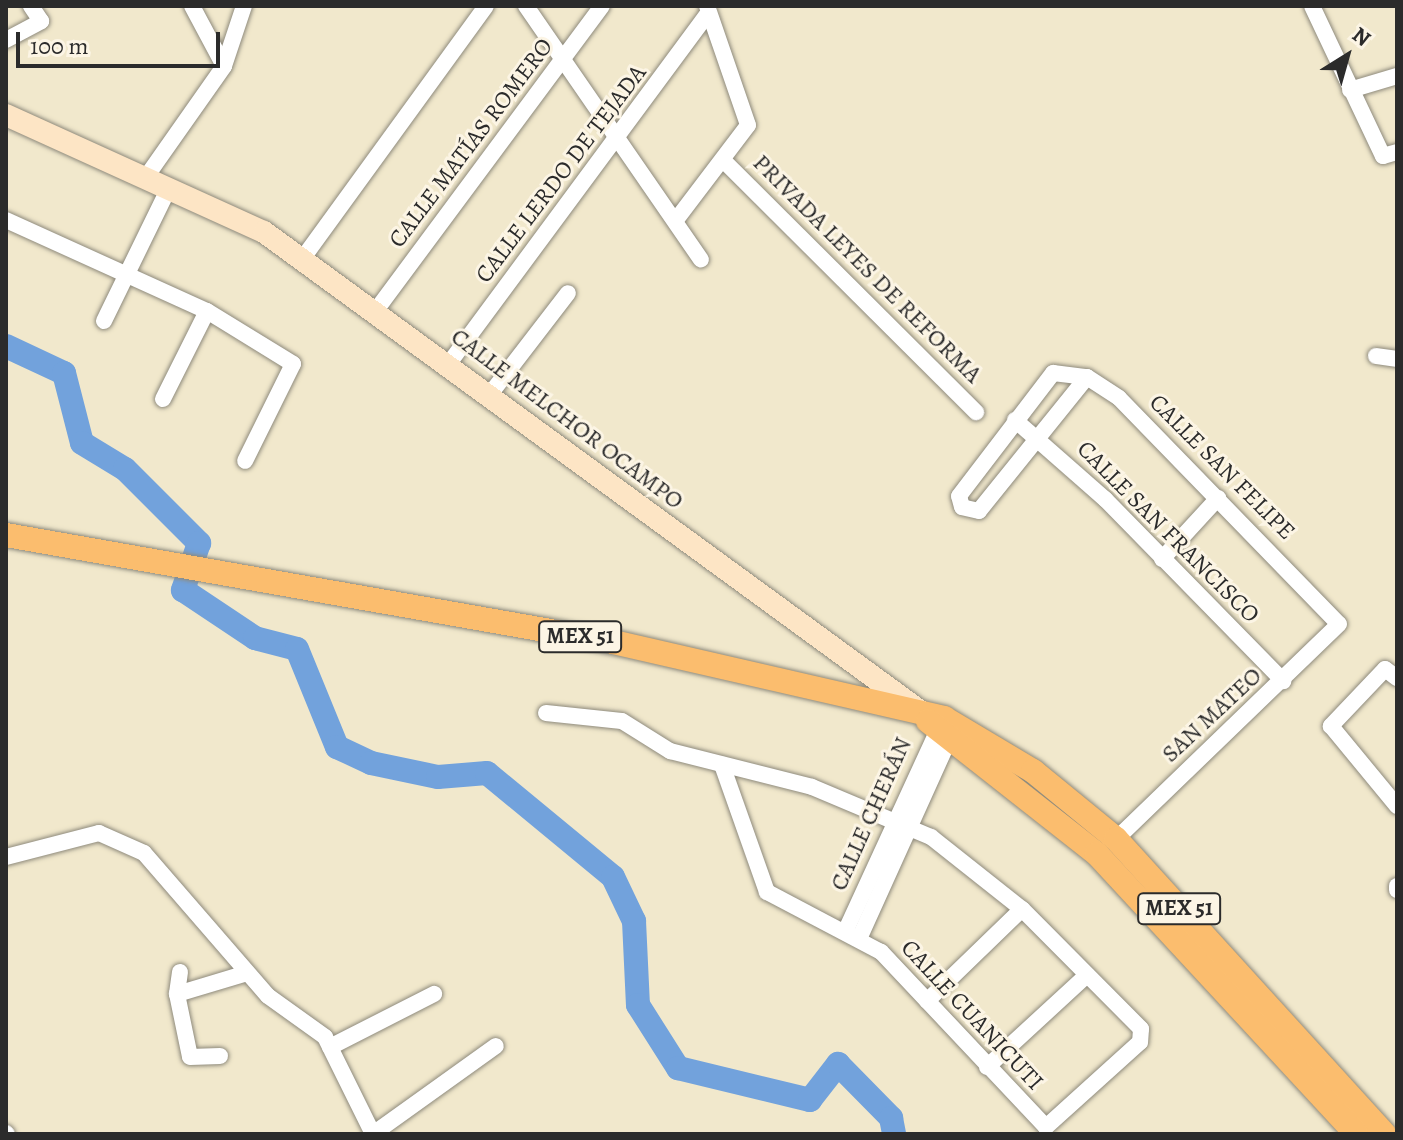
<!DOCTYPE html>
<html>
<head>
<meta charset="utf-8">
<style>
  body { margin:0 }
  #map { position:relative; width:1403px; height:1140px; overflow:hidden; background:#f1e8cc; font-family:Alegreya,serif }
  div>[style] { position:absolute }
  .river>* { height:24px; margin:-12px; padding:0 12px; transform-origin:12px; border-radius:12px; background:#72a2dc }
  .roads { filter:drop-shadow(0 0 2px #8e8a7c) drop-shadow(0 0 2px #8e8a7c) }
  .street>* { height:16px; margin:-8px; padding:0 8px; transform-origin:8px; border-radius:8px; background:#fff }
  .secondary>* { height:22px; margin:-11px; padding:0 11px; transform-origin:11px; border-radius:11px; background:#fde5c5 }
  .primary>* { height:24px; margin:-12px; padding:0 12px; transform-origin:12px; border-radius:12px; background:#fbbd6e }
  span { translate:-50% -50%; white-space:nowrap; text-align:center; line-height:1.15; -webkit-text-stroke:6px #fcf5e5; paint-order:stroke }
  .shield-label span { padding:2px 6px; background:#fcf5e5; border:2px solid; border-radius:6px; -webkit-text-stroke-width:0 }
  .shield-label { font-size:22px; color:#2b2b2b; font-weight:700 }
  .street-label { font-size:24px; color:#2b2b2b }
  .frame { position:absolute; inset:0; border:8px solid #2b2b2b; pointer-events:none }
  .north { position:absolute; left:1307px; top:16px; width:80px; height:80px; -webkit-text-stroke:6px #fcf5e5; paint-order:stroke; rotate:37deg; font-size:22px; font-weight:700; line-height:32px; text-align:center; color:#2b2b2b }
  .north::after { content:''; display:block; margin:auto; width:28px; height:36px; background:#2b2b2b; clip-path:polygon(50% 0,100% 100%,50% 72%,0 100%) }
  .scale { position:absolute; left:16px; top:32px; width:204px; height:36px; box-sizing:border-box; border:4px solid #2b2b2b; border-top:0; padding-left:10px; font-size:24px; line-height:28px; white-space:nowrap; color:#2b2b2b; -webkit-text-stroke:6px #fcf5e5; paint-order:stroke }
</style>
</head>
<body>
<div id="map">
  <div class="river">
    <div style="left:6px;top:346px;width:64px;rotate:25deg"></div>
    <div style="left:64px;top:373px;width:72px;rotate:75.6deg"></div>
    <div style="left:82px;top:443px;width:50px;rotate:31.2deg"></div>
    <div style="left:125px;top:469px;width:105px;rotate:45deg"></div>
    <div style="left:199px;top:543px;width:50px;rotate:108.8deg"></div>
    <div style="left:183px;top:590px;width:87px;rotate:33.7deg"></div>
    <div style="left:255px;top:638px;width:43px;rotate:14.7deg"></div>
    <div style="left:297px;top:649px;width:106px;rotate:67.8deg"></div>
    <div style="left:337px;top:747px;width:38px;rotate:25deg"></div>
    <div style="left:371px;top:763px;width:68px;rotate:11.8deg"></div>
    <div style="left:438px;top:777px;width:49px;rotate:-4.7deg"></div>
    <div style="left:487px;top:773px;width:163px;rotate:39.5deg"></div>
    <div style="left:613px;top:877px;width:49px;rotate:64.5deg"></div>
    <div style="left:634px;top:921px;width:84px;rotate:87.3deg"></div>
    <div style="left:638px;top:1005px;width:75px;rotate:57.6deg"></div>
    <div style="left:678px;top:1068px;width:136px;rotate:13.6deg"></div>
    <div style="left:810px;top:1100px;width:46px;rotate:-52.1deg"></div>
    <div style="left:838px;top:1064px;width:76px;rotate:45.5deg"></div>
    <div style="left:891px;top:1118px;width:16px;rotate:79deg"></div>
  </div>
  <div class="roads">
    <div class="street">
      <div style="left:192px;top:6px;width:68px;rotate:61.9deg"></div>
      <div style="left:526px;top:6px;width:308px;rotate:55.4deg"></div>
      <div style="left:1312px;top:6px;width:166px;rotate:64.7deg"></div>
      <div style="left:1383px;top:156px;width:15px;rotate:-16deg"></div>
      <div style="left:6px;top:40px;width:40px;rotate:-28deg"></div>
      <div style="left:41px;top:21px;width:18px;rotate:-124deg"></div>
      <div style="left:1350px;top:90px;width:49px;rotate:-16.6deg"></div>
      <div style="left:724px;top:161px;width:356px;rotate:44.9deg"></div>
      <div style="left:144px;top:180px;width:139px;rotate:-54.9deg"></div>
      <div style="left:224px;top:66px;width:63px;rotate:-71.6deg"></div>
      <div style="left:6px;top:220px;width:221px;rotate:24.4deg"></div>
      <div style="left:207px;top:311px;width:101px;rotate:31.6deg"></div>
      <div style="left:293px;top:364px;width:108px;rotate:116.3deg"></div>
      <div style="left:676px;top:220px;width:119px;rotate:-52.8deg"></div>
      <div style="left:748px;top:125px;width:126px;rotate:-109deg"></div>
      <div style="left:303px;top:258px;width:311px;rotate:-54deg"></div>
      <div style="left:377px;top:309px;width:377px;rotate:-53.4deg"></div>
      <div style="left:104px;top:321px;width:146px;rotate:-64deg"></div>
      <div style="left:1376px;top:356px;width:21px;rotate:8deg"></div>
      <div style="left:450px;top:362px;width:434px;rotate:-53.5deg"></div>
      <div style="left:1087px;top:377px;width:172px;rotate:128.9deg"></div>
      <div style="left:979px;top:511px;width:17px;rotate:-167deg"></div>
      <div style="left:962px;top:507px;width:11px;rotate:-105deg"></div>
      <div style="left:959px;top:496px;width:155px;rotate:-52.6deg"></div>
      <div style="left:1053px;top:373px;width:34px;rotate:7deg"></div>
      <div style="left:1087px;top:377px;width:38px;rotate:33deg"></div>
      <div style="left:1119px;top:398px;width:315px;rotate:45.8deg"></div>
      <div style="left:1339px;top:624px;width:310px;rotate:136deg"></div>
      <div style="left:491px;top:393px;width:126px;rotate:-52.4deg"></div>
      <div style="left:163px;top:399px;width:98px;rotate:-63.4deg"></div>
      <div style="left:1015px;top:420px;width:120px;rotate:41.3deg"></div>
      <div style="left:1105px;top:499px;width:255px;rotate:45.6deg"></div>
      <div style="left:1162px;top:559px;width:83px;rotate:-47.4deg"></div>
      <div style="left:1397px;top:678px;width:15px;rotate:-143deg"></div>
      <div style="left:1385px;top:669px;width:79px;rotate:133.5deg"></div>
      <div style="left:1331px;top:726px;width:104px;rotate:50.5deg"></div>
      <div style="left:546px;top:713px;width:76px;rotate:6deg"></div>
      <div style="left:622px;top:721px;width:57px;rotate:32deg"></div>
      <div style="left:670px;top:751px;width:146px;rotate:14.2deg"></div>
      <div style="left:812px;top:787px;width:129px;rotate:22.8deg"></div>
      <div style="left:931px;top:837px;width:116px;rotate:38.4deg"></div>
      <div style="left:1022px;top:909px;width:169px;rotate:45.2deg"></div>
      <div style="left:1141px;top:1029px;width:13px;rotate:94deg"></div>
      <div style="left:1140px;top:1042px;width:127px;rotate:137.9deg"></div>
      <div style="left:1046px;top:1127px;width:241px;rotate:-133.3deg"></div>
      <div style="left:881px;top:952px;width:129px;rotate:-152.2deg"></div>
      <div style="left:767px;top:892px;width:135px;rotate:-109.5deg"></div>
      <div style="left:6px;top:857px;width:96px;rotate:-14.5deg"></div>
      <div style="left:99px;top:833px;width:49px;rotate:24deg"></div>
      <div style="left:144px;top:853px;width:189px;rotate:49.1deg"></div>
      <div style="left:268px;top:996px;width:70px;rotate:35.7deg"></div>
      <div style="left:325px;top:1037px;width:108px;rotate:63.7deg"></div>
      <div style="left:373px;top:1134px;width:151px;rotate:-35.6deg"></div>
      <div style="left:1397px;top:886px;width:4px;rotate:90deg"></div>
      <div style="left:845px;top:932px;width:230px;rotate:-65.3deg"></div>
      <div style="left:859px;top:939px;width:230px;rotate:-65.7deg"></div>
      <div style="left:180px;top:972px;width:22px;rotate:98deg"></div>
      <div style="left:177px;top:994px;width:64px;rotate:78.3deg"></div>
      <div style="left:190px;top:1057px;width:30px;rotate:-2deg"></div>
      <div style="left:177px;top:994px;width:73px;rotate:-16.7deg"></div>
      <div style="left:927px;top:1001px;width:132px;rotate:-44.1deg"></div>
      <div style="left:330px;top:1047px;width:117px;rotate:-27deg"></div>
      <div style="left:987px;top:1067px;width:136px;rotate:-42.6deg"></div>
      <div style="left:6px;top:1133px;width:1px;rotate:45deg"></div>
    </div>
    <div class="secondary">
      <div style="left:6px;top:115px;width:283px;rotate:24.4deg"></div>
      <div style="left:264px;top:232px;width:812px;rotate:36.14deg"></div>
    </div>
    <div class="primary">
      <div style="left:6px;top:535px;width:616px;rotate:10deg"></div>
      <div style="left:613px;top:642px;width:340px;rotate:12.9deg"></div>
      <div style="left:944px;top:718px;width:104px;rotate:30.8deg"></div>
      <div style="left:1033px;top:771px;width:107px;rotate:39.3deg"></div>
      <div style="left:1116px;top:839px;width:399px;rotate:47.7deg"></div>
      <div style="left:928px;top:721px;width:215px;rotate:38.2deg"></div>
      <div style="left:1097px;top:854px;width:381px;rotate:47.2deg"></div>
    </div>
  </div>
  <div class="shield-label">
    <span style="left:580px;top:637px">MEX 51</span>
    <span style="left:1179px;top:909px">MEX 51</span>
  </div>
  <div class="street-label">
    <span style="left:471px;top:143px;rotate:-53deg">CALLE MATÍAS ROMERO</span>
    <span style="left:561px;top:174px;rotate:-53deg">CALLE LERDO DE TEJADA</span>
    <span style="left:867px;top:269px;rotate:45deg">PRIVADA LEYES DE REFORMA</span>
    <span style="left:567px;top:419px;rotate:37deg">CALLE MELCHOR OCAMPO</span>
    <span style="left:1222px;top:467px;rotate:45deg">CALLE SAN FELIPE</span>
    <span style="left:1168px;top:532px;rotate:45deg">CALLE SAN FRANCISCO</span>
    <span style="left:1212px;top:715px;rotate:-43deg">SAN MATEO</span>
    <span style="left:871px;top:814px;rotate:-66deg">CALLE CHERÁN</span>
    <span style="left:972px;top:1015px;rotate:47deg">CALLE CUANICUTI</span>
  </div>
  <div class="frame"></div>
  <div class="north">N</div>
  <div class="scale">100 m</div>
</div>
</body>
</html>
